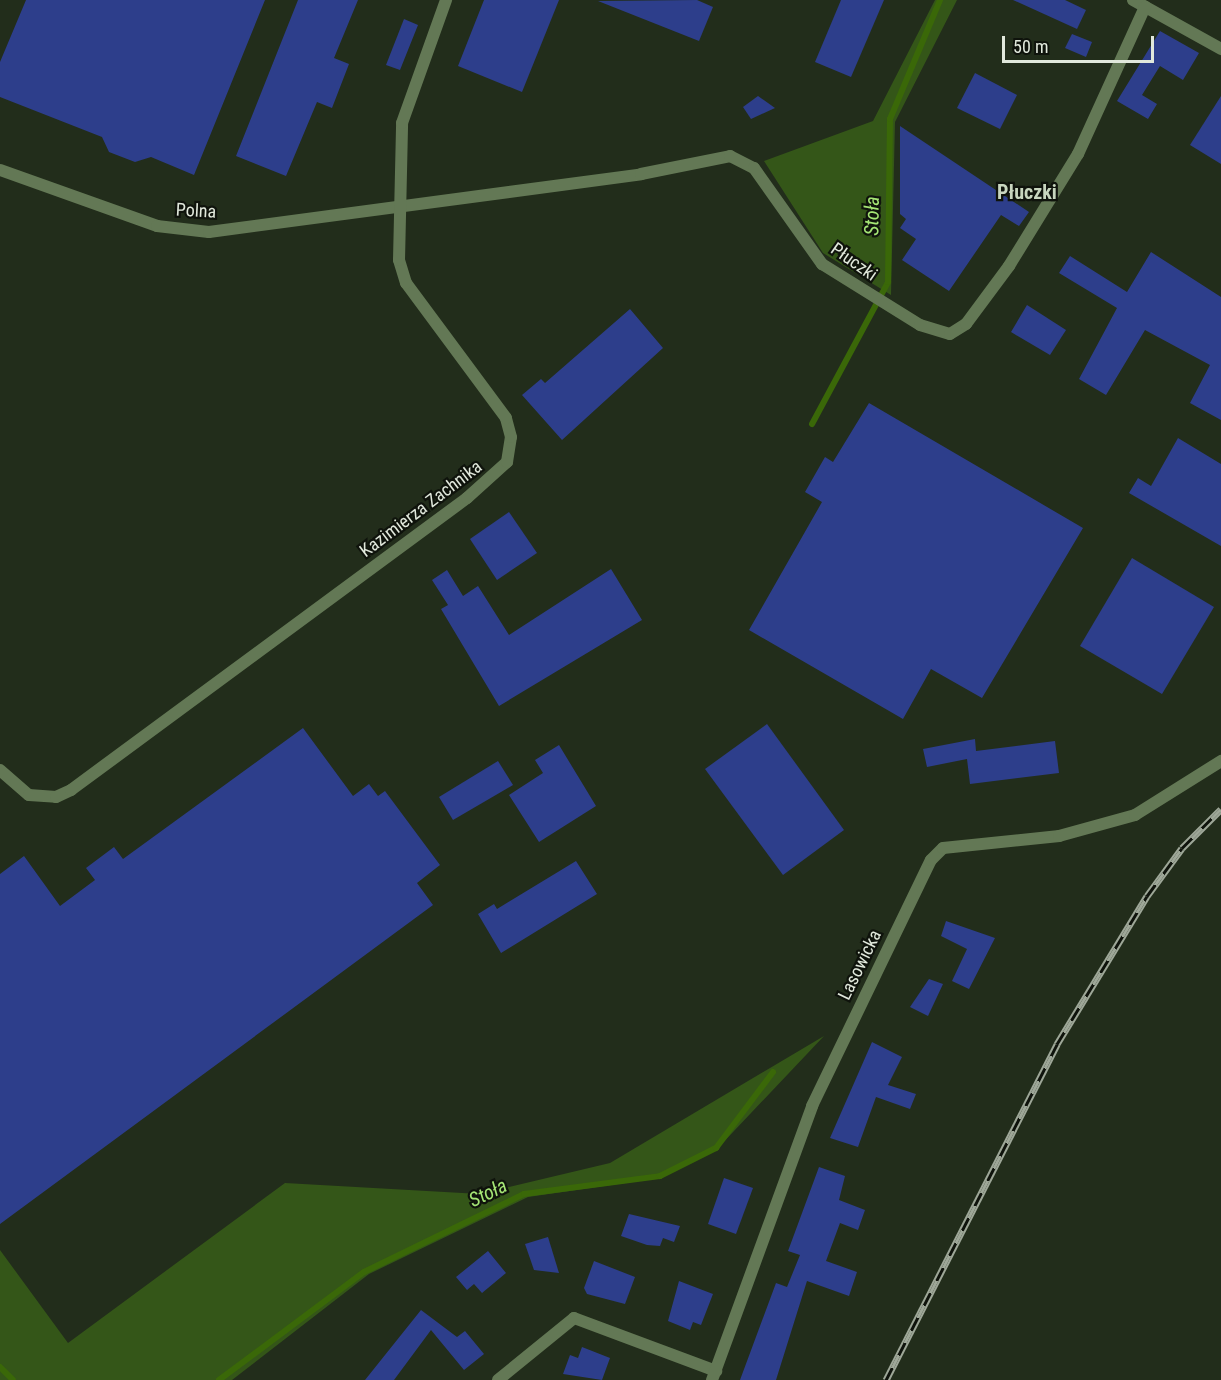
<!DOCTYPE html>
<html>
<head>
<meta charset="utf-8">
<style>
  body { margin:0 }
  #map { position:relative; width:1221px; height:1380px; overflow:hidden; background:#222d1b; font-family:"Roboto Condensed",sans-serif }
  div>[style] { position:absolute }
  .green>* { inset:0; background:#345618 }
  .stream>* { height:6px; margin:-3px; padding:0 3px; transform-origin:3px; border-radius:3px; background:#3a6808 }
  .building>* { inset:0; background:#2d3e8b }
  .minor>* { height:12px; margin:-6px; padding:0 6px; transform-origin:6px; border-radius:6px; background:#637855 }
  .rail>* { height:7px; margin-top:-3.5px; transform-origin:0; background:repeating-linear-gradient(90deg,#0f130c 0 14px,#9ea798 0 28px); box-sizing:border-box; border-block:2px solid #9ea798 }
  span { translate:-50% -50%; white-space:nowrap; text-align:center; line-height:1.15; -webkit-text-stroke:4.5px #0f130c; paint-order:stroke }
  .street-label { font-size:18px; color:#e1e8dc }
  .neighbourhood-label { font-size:20px; color:#c8d6bf; font-weight:700 }
  .water-label { font-size:20px; color:#a5e575; font-style:italic }
  .scale { position:absolute; left:1002px; top:36px; width:152px; height:27px; box-sizing:border-box; border:3px solid #e1e8dc; border-top:0; padding-left:8px; font-size:18px; line-height:21px; white-space:nowrap; color:#e1e8dc; -webkit-text-stroke:4px #0f130c; paint-order:stroke }
</style>
</head>
<body>
<div id="map">
  <div class="green">
    <div style="clip-path:polygon(935px 0,957px 0,895px 122px,891px 295px,823px 253px,764px 161px,873px 121px)"></div>
    <div style="clip-path:polygon(824px 1036px,717px 1149px,660px 1178px,528px 1197px,369px 1274px,232px 1380px,0 1380px,0 1250px,68px 1343px,285px 1183px,480px 1194px,610px 1163px)"></div>
  </div>
  <div class="stream">
    <div style="left:812px;top:424px;width:161px;rotate:-61.8deg"></div>
    <div style="left:888px;top:282px;width:163px;rotate:-89.3deg"></div>
    <div style="left:890px;top:119px;width:129px;rotate:-67.2deg"></div>
    <div style="left:0;top:1367px;width:18px;rotate:45deg"></div>
    <div style="left:219px;top:1380px;width:181px;rotate:-36.7deg"></div>
    <div style="left:364px;top:1272px;width:178px;rotate:-26deg"></div>
    <div style="left:524px;top:1194px;width:137px;rotate:-7.5deg"></div>
    <div style="left:660px;top:1176px;width:63px;rotate:-26.6deg"></div>
    <div style="left:716px;top:1148px;width:95px;rotate:-53.1deg"></div>
  </div>
  <div class="building">
    <div style="clip-path:polygon(26px 0,265px 0,194px 175px,151px 157px,135px 162px,109px 152px,102px 137px,0 97px,0 62px)"></div>
    <div style="clip-path:polygon(298px 0,358px 0,334px 58px,349px 64px,332px 108px,317px 102px,286px 176px,236px 156px)"></div>
    <div style="clip-path:polygon(484px 0,559px 0,522px 92px,458px 66px)"></div>
    <div style="clip-path:polygon(697px 0,713px 7px,699px 41px,598px 1px)"></div>
    <div style="clip-path:polygon(841px 0,884px 0,851px 77px,815px 62px)"></div>
    <div style="clip-path:polygon(1013px 0,1065px 0,1086px 10px,1077px 29px)"></div>
    <div style="clip-path:polygon(404px 19px,418px 25px,400px 70px,386px 65px)"></div>
    <div style="clip-path:polygon(1160px 31px,1199px 53px,1183px 80px,1160px 66px,1142px 95px,1157px 104px,1148px 119px,1117px 101px)"></div>
    <div style="clip-path:polygon(1072px 34px,1092px 42px,1086px 57px,1065px 48px)"></div>
    <div style="clip-path:polygon(975px 73px,1017px 95px,1000px 129px,957px 108px)"></div>
    <div style="clip-path:polygon(758px 96px,775px 108px,751px 119px,743px 107px)"></div>
    <div style="clip-path:polygon(1221px 96px,1221px 164px,1190px 145px)"></div>
    <div style="clip-path:polygon(900px 126px,1029px 212px,1019px 226px,1001px 215px,949px 291px,902px 260px,916px 239px,900px 228px,906px 219px,900px 214px)"></div>
    <div style="clip-path:polygon(1151px 252px,1221px 297px,1221px 420px,1190px 403px,1210px 365px,1145px 330px,1106px 395px,1079px 379px,1117px 308px,1059px 273px,1070px 256px,1127px 292px)"></div>
    <div style="clip-path:polygon(1027px 305px,1066px 330px,1050px 355px,1011px 332px)"></div>
    <div style="clip-path:polygon(630px 309px,663px 348px,562px 440px,522px 395px,541px 379px,545px 383px)"></div>
    <div style="clip-path:polygon(869px 403px,1083px 528px,982px 698px,931px 669px,903px 719px,749px 630px,822px 502px,805px 492px,825px 457px,833px 462px)"></div>
    <div style="clip-path:polygon(1178px 438px,1221px 464px,1221px 546px,1129px 493px,1138px 478px,1151px 486px)"></div>
    <div style="clip-path:polygon(509px 512px,537px 553px,497px 580px,470px 539px)"></div>
    <div style="clip-path:polygon(1132px 558px,1214px 607px,1162px 694px,1080px 646px)"></div>
    <div style="clip-path:polygon(611px 569px,642px 620px,499px 706px,441px 609px,448px 605px,432px 580px,447px 570px,463px 596px,478px 586px,509px 635px)"></div>
    <div style="clip-path:polygon(767px 724px,844px 830px,783px 875px,705px 769px)"></div>
    <div style="clip-path:polygon(303px 728px,353px 796px,369px 784px,378px 796px,385px 791px,440px 865px,417px 883px,433px 905px,0 1224px,0 874px,24px 856px,60px 906px,95px 880px,86px 868px,114px 847px,123px 859px)"></div>
    <div style="clip-path:polygon(975px 739px,976px 751px,1055px 741px,1059px 773px,970px 784px,967px 759px,927px 767px,923px 749px)"></div>
    <div style="clip-path:polygon(559px 745px,596px 806px,539px 842px,509px 795px,543px 773px,535px 760px)"></div>
    <div style="clip-path:polygon(498px 761px,513px 785px,453px 820px,439px 797px)"></div>
    <div style="clip-path:polygon(576px 861px,597px 894px,501px 953px,478px 914px,494px 904px,497px 909px)"></div>
    <div style="clip-path:polygon(946px 921px,995px 938px,969px 989px,952px 981px,967px 949px,941px 936px)"></div>
    <div style="clip-path:polygon(929px 979px,943px 984px,928px 1016px,910px 1007px)"></div>
    <div style="clip-path:polygon(872px 1042px,902px 1057px,888px 1085px,916px 1094px,910px 1109px,876px 1097px,858px 1147px,830px 1138px)"></div>
    <div style="clip-path:polygon(819px 1167px,845px 1176px,839px 1200px,865px 1210px,858px 1230px,840px 1223px,826px 1261px,857px 1272px,849px 1296px,807px 1281px,776px 1380px,740px 1380px,776px 1283px,787px 1287px,800px 1255px,788px 1251px)"></div>
    <div style="clip-path:polygon(724px 1178px,753px 1188px,736px 1234px,708px 1224px)"></div>
    <div style="clip-path:polygon(629px 1214px,680px 1226px,674px 1242px,663px 1238px,660px 1246px,647px 1245px,621px 1236px)"></div>
    <div style="clip-path:polygon(548px 1237px,559px 1273px,534px 1270px,525px 1244px)"></div>
    <div style="clip-path:polygon(488px 1251px,506px 1273px,482px 1293px,474px 1284px,467px 1290px,456px 1277px)"></div>
    <div style="clip-path:polygon(594px 1261px,635px 1277px,625px 1304px,587px 1294px,584px 1288px)"></div>
    <div style="clip-path:polygon(679px 1281px,713px 1294px,701px 1325px,693px 1322px,690px 1330px,668px 1321px)"></div>
    <div style="clip-path:polygon(421px 1310px,457px 1337px,465px 1331px,484px 1354px,464px 1370px,431px 1330px,394px 1380px,365px 1380px)"></div>
    <div style="clip-path:polygon(582px 1347px,610px 1358px,602px 1380px,563px 1374px,570px 1355px,578px 1358px)"></div>
  </div>
  <div class="minor">
    <div style="left:1133px;top:0;width:101px;rotate:29.1deg"></div>
    <div style="left:0;top:170px;width:167px;rotate:19.6deg"></div>
    <div style="left:157px;top:226px;width:52px;rotate:6.6deg"></div>
    <div style="left:209px;top:232px;width:436px;rotate:-7.6deg"></div>
    <div style="left:641px;top:174px;width:91px;rotate:-11.4deg"></div>
    <div style="left:730px;top:156px;width:27px;rotate:27deg"></div>
    <div style="left:754px;top:168px;width:118px;rotate:54.7deg"></div>
    <div style="left:822px;top:264px;width:115px;rotate:31.9deg"></div>
    <div style="left:920px;top:325px;width:31px;rotate:17deg"></div>
    <div style="left:950px;top:334px;width:19px;rotate:-32deg"></div>
    <div style="left:966px;top:324px;width:72px;rotate:-53.4deg"></div>
    <div style="left:1009px;top:266px;width:132px;rotate:-58.4deg"></div>
    <div style="left:1078px;top:154px;width:162px;rotate:-65.5deg"></div>
    <div style="left:0;top:770px;width:38px;rotate:41deg"></div>
    <div style="left:29px;top:795px;width:27px;rotate:4deg"></div>
    <div style="left:56px;top:797px;width:17px;rotate:-25deg"></div>
    <div style="left:71px;top:790px;width:492px;rotate:-36.4deg"></div>
    <div style="left:467px;top:498px;width:54px;rotate:-42deg"></div>
    <div style="left:507px;top:462px;width:25px;rotate:-81deg"></div>
    <div style="left:511px;top:437px;width:20px;rotate:-105deg"></div>
    <div style="left:506px;top:418px;width:168px;rotate:-126.5deg"></div>
    <div style="left:406px;top:283px;width:24px;rotate:-107deg"></div>
    <div style="left:399px;top:260px;width:137px;rotate:-88.7deg"></div>
    <div style="left:402px;top:123px;width:131px;rotate:-70.3deg"></div>
    <div style="left:498px;top:1380px;width:98px;rotate:-39.2deg"></div>
    <div style="left:574px;top:1318px;width:152px;rotate:20.5deg"></div>
    <div style="left:712px;top:1380px;width:292px;rotate:-69.9deg"></div>
    <div style="left:812px;top:1106px;width:273px;rotate:-64.2deg"></div>
    <div style="left:931px;top:860px;width:17px;rotate:-45deg"></div>
    <div style="left:943px;top:848px;width:117px;rotate:-5.9deg"></div>
    <div style="left:1059px;top:836px;width:79px;rotate:-15.4deg"></div>
    <div style="left:1135px;top:815px;width:102px;rotate:-32.1deg"></div>
  </div>
  <div class="rail">
    <div style="left:886px;top:1380px;width:377px;rotate:-63deg"></div>
    <div style="left:1057px;top:1044px;width:173px;rotate:-58.7deg"></div>
    <div style="left:1147px;top:896px;width:59px;rotate:-53.9deg"></div>
    <div style="left:1182px;top:848px;width:55px;rotate:-45deg"></div>
  </div>
  <div class="street-label">
    <span style="left:196px;top:211px;rotate:3deg">Polna</span>
    <span style="left:854px;top:262px;rotate:35deg">Płuczki</span>
    <span style="left:421px;top:509px;rotate:-37deg">Kazimierza Zachnika</span>
    <span style="left:860px;top:965px;rotate:-64deg">Lasowicka</span>
  </div>
  <div class="neighbourhood-label">
    <span style="left:1027px;top:192px">Płuczki</span>
  </div>
  <div class="water-label">
    <span style="left:872px;top:216px;rotate:-89deg">Stoła</span>
    <span style="left:488px;top:1193px;rotate:-26deg">Stoła</span>
  </div>
  <div class="scale">50 m</div>
</div>
</body>
</html>
